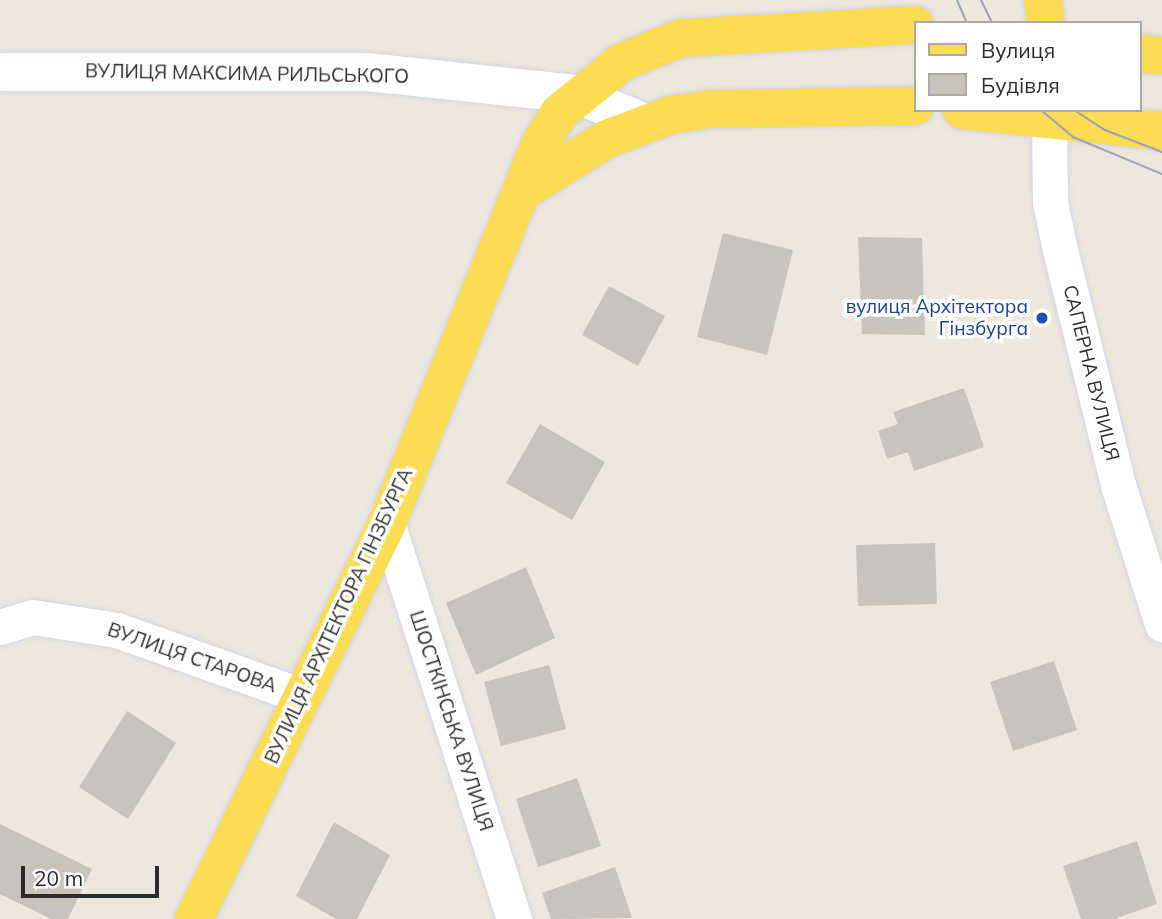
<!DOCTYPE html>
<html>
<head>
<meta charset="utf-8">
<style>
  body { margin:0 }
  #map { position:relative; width:1162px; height:919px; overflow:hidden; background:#eee7dc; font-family:Mulish,sans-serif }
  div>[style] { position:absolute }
  .building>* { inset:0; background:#c9c4bb }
  .roads { filter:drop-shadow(0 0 2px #d1d4e5) drop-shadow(0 0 2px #d1d4e5) }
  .minor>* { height:35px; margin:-17.5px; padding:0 17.5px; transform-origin:17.5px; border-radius:17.5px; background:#fff }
  .secondary>* { height:38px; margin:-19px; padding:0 19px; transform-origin:19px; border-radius:19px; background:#fff }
  .primary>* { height:38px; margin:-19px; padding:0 19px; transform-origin:19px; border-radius:19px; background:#fbdc53 }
  .tram>* { height:2px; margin:-1px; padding:0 1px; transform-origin:1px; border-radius:1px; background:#9ea1b7 }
  .dots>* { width:19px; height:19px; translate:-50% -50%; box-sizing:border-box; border:4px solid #fff; border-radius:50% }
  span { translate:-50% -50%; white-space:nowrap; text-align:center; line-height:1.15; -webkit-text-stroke:7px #fff; paint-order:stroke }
  .street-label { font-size:19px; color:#2b2b2b }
  .transit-label { font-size:19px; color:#164399 }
  .right { translate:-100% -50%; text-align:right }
  .legend { position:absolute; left:914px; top:21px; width:228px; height:91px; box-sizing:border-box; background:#fff; border:2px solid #aaa; margin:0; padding:9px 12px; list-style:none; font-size:21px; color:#2b2b2b }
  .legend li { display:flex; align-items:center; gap:14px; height:35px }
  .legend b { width:35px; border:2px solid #aaa }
  .scale { position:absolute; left:21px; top:866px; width:138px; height:32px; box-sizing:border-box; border:4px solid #2b2b2b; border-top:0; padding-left:9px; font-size:21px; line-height:24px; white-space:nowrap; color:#2b2b2b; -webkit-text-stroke:5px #fff; paint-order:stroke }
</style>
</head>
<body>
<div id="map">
  <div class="building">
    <div style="clip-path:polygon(723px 233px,793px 250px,767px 355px,697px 337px)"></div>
    <div style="clip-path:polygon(858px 237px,922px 238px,925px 335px,862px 334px)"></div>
    <div style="clip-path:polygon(609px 286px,665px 316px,638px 366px,582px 335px)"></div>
    <div style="clip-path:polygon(964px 388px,984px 447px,914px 471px,908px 452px,887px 459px,878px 431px,898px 424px,893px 412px)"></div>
    <div style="clip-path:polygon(540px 424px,605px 462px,572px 520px,506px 483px)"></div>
    <div style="clip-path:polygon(935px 543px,937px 604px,858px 606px,856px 545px)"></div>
    <div style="clip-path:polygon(526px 567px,555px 638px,476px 675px,446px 603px)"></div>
    <div style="clip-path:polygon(1054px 661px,1077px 730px,1013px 751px,990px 682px)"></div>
    <div style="clip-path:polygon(549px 665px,566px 729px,501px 746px,484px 682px)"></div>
    <div style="clip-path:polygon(127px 711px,176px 743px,128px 819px,79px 787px)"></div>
    <div style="clip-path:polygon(577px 778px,601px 846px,538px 867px,516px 799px)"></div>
    <div style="clip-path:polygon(334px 822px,390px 855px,357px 919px,336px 919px,296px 896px)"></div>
    <div style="clip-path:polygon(0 824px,92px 869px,68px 919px,51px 919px,0 894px)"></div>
    <div style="clip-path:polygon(1137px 841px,1157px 904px,1114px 919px,1081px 919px,1063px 866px)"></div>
    <div style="clip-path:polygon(615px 867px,632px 918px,551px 919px,542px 893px)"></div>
  </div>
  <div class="roads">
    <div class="minor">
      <div style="left:1049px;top:118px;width:84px;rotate:89.3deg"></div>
      <div style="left:1050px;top:202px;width:49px;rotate:78.2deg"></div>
      <div style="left:1060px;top:250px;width:245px;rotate:76.1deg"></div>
      <div style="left:1119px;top:488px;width:143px;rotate:72.5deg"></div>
      <div style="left:387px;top:523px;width:416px;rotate:72.2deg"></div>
      <div style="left:0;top:627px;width:34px;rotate:-17deg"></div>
      <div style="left:33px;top:617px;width:85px;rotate:8.8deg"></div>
      <div style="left:117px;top:630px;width:196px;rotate:19.6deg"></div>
    </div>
    <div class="secondary">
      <div style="left:0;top:72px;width:367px"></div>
      <div style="left:367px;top:72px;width:210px;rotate:6deg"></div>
      <div style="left:576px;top:94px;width:75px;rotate:22.8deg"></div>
    </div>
    <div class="primary">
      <div style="left:1043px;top:0;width:23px;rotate:83deg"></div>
      <div style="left:1139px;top:53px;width:23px;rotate:7deg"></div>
      <div style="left:962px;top:110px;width:201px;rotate:6deg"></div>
      <div style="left:521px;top:192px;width:101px;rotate:-31.6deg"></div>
      <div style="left:607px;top:139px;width:68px;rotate:-20.6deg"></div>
      <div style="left:671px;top:115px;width:37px;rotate:-9deg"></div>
      <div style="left:708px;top:109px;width:207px;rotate:-0.8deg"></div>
      <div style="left:194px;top:919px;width:441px;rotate:-64deg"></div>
      <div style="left:387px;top:523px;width:409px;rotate:-68deg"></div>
      <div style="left:540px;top:144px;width:36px;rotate:-58deg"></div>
      <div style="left:559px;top:113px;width:81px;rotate:-39deg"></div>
      <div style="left:622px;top:62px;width:64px;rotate:-22.1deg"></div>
      <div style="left:681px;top:38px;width:234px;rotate:-3.2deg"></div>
    </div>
  </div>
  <div class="tram">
    <div style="left:957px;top:0;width:25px;rotate:67deg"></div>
    <div style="left:981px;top:0;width:25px;rotate:64deg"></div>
    <div style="left:1041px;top:110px;width:42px;rotate:40.2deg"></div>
    <div style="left:1073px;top:137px;width:96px;rotate:22.6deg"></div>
    <div style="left:1074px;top:110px;width:37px;rotate:33deg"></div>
    <div style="left:1105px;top:130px;width:61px;rotate:21.1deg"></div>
  </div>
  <div class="dots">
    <div style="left:1042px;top:318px;background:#1a4fb4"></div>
  </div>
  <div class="street-label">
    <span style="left:247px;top:74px;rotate:1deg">ВУЛИЦЯ МАКСИМА РИЛЬСЬКОГО</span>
    <span style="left:1091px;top:373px;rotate:76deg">САПЕРНА ВУЛИЦЯ</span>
    <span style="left:339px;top:616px;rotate:-65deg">ВУЛИЦЯ АРХІТЕКТОРА ГІНЗБУРГА</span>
    <span style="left:192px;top:658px;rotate:19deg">ВУЛИЦЯ СТАРОВА</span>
    <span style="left:451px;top:721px;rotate:72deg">ШОСТКІНСЬКА ВУЛИЦЯ</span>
  </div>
  <div class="transit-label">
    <span class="right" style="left:1028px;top:318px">вулиця Архітектора<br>Гінзбурга</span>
  </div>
  <ul class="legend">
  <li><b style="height:9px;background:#fbdc53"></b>Вулиця</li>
  <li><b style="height:19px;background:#c9c4bb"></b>Будівля</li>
  </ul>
  <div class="scale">20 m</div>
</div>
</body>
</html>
